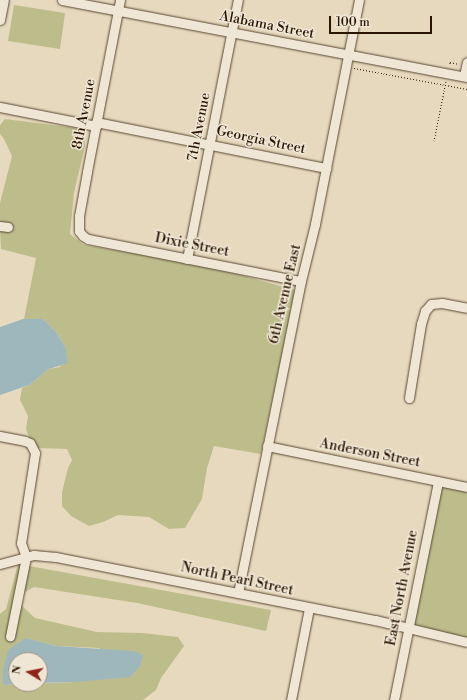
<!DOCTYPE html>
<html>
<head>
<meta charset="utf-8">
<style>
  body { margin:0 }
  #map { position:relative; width:467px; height:700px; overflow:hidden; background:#e7d9be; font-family:"Libre Bodoni",serif }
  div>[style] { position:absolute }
  .green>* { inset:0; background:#bdbd8c }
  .water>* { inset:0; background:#9eb7bd }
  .path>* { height:1px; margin-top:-0.5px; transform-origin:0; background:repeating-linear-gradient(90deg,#2a1502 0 1px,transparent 0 3px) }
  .roads { filter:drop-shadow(0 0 1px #594631) drop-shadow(0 0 1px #594631) }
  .minor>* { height:9px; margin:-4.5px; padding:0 4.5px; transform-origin:4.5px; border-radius:4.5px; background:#efe6d5 }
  span { translate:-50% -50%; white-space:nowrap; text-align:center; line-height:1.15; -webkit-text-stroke:3px #efe6d5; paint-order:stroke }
  .street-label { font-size:14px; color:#2a1502 }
  .north { position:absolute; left:8px; top:652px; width:40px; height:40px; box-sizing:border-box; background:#efe6d5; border:1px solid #a09281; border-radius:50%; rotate:280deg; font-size:11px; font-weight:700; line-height:16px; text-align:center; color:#2a1502 }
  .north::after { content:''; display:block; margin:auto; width:14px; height:18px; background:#8f2418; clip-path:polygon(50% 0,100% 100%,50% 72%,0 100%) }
  .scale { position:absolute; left:329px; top:16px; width:103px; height:18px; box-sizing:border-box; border:2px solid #2a1502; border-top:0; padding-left:5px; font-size:12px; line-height:14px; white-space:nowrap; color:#2a1502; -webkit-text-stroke:3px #efe6d5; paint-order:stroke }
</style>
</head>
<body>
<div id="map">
  <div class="green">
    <div style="clip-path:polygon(14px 5px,65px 13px,60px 49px,8px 41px)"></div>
    <div style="clip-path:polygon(5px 119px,84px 129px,85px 146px,74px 193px,70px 234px,84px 245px,190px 263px,222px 270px,295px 290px,261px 454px,214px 446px,207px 468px,202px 499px,185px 528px,169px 529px,149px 517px,118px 515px,103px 522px,89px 526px,71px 516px,62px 506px,62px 492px,68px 468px,72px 460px,67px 449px,37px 448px,30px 440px,26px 429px,28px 416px,20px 400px,22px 388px,29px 385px,49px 369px,60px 367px,65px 347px,56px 332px,43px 319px,24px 319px,36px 258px,1px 249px,0 229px,12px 231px,13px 225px,0 223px,0 203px,12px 156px,4px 139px,0 134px,0 125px)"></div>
    <div style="clip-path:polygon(441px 485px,467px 490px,467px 639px,413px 627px)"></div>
    <div style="clip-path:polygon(evenodd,18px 564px,21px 564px,6px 639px,13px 640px,21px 605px,35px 618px,97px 632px,142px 633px,178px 637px,184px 646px,161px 678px,156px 690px,143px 700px,0 700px,0 614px,6px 609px,18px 564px,26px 638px,56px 646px,100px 648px,75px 682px,5px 685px,3px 670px,26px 638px)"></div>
    <div style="clip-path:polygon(29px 566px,271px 610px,266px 631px,137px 603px,34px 587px,23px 593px)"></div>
  </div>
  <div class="water">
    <div style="clip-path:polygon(23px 319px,43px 319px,56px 332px,65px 347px,68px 363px,49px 369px,29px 385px,0 395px,0 327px)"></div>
    <div style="clip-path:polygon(26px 638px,56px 646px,133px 651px,143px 655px,140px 666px,130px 677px,75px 682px,40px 683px,40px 660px,16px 660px,16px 684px,23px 684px,5px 685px,3px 683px,3px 670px,8px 650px)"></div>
  </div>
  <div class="path">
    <div style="left:450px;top:64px;width:2px;rotate:-90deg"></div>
    <div style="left:450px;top:62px;width:9px;rotate:13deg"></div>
    <div style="left:354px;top:68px;width:115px;rotate:10.5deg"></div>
    <div style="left:434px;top:141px;width:61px;rotate:-78.7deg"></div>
  </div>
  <div class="roads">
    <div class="minor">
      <div style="left:62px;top:0;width:412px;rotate:10.8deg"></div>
      <div style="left:120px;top:0;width:175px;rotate:100.9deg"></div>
      <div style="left:87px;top:172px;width:45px;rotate:100.3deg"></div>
      <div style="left:79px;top:216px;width:15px;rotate:90deg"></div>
      <div style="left:79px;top:231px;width:6px;rotate:51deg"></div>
      <div style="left:83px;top:236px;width:6px;rotate:31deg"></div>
      <div style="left:88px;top:239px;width:217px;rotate:11.2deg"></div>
      <div style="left:0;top:20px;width:20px;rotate:-79deg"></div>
      <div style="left:464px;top:76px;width:14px;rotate:-78deg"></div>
      <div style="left:0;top:107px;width:98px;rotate:11.2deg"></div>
      <div style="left:96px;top:122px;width:235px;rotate:11.3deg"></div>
      <div style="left:0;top:226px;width:8px;rotate:7deg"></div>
      <div style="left:187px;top:259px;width:264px;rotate:-78.9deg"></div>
      <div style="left:409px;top:398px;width:75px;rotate:-80.8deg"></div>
      <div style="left:421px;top:324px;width:14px;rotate:-73deg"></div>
      <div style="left:425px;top:311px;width:9px;rotate:-49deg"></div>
      <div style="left:431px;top:304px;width:11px;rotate:-5deg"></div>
      <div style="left:442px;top:303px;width:25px;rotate:11deg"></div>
      <div style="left:0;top:436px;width:25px;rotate:11deg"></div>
      <div style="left:25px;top:441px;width:5px;rotate:22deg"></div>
      <div style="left:30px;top:443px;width:11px;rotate:63deg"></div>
      <div style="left:35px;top:453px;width:91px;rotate:98.8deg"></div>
      <div style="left:21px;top:543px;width:15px;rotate:70deg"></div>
      <div style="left:26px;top:557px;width:81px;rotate:101.4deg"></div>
      <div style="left:267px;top:446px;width:204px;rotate:11.6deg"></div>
      <div style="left:0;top:564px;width:35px;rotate:-15deg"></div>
      <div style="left:34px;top:555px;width:22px;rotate:5deg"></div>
      <div style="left:56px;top:557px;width:325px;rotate:11.2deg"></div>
      <div style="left:375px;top:620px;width:95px;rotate:13.4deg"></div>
      <div style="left:238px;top:593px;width:318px;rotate:-78.6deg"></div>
      <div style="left:301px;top:281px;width:59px;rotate:-76.2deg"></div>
      <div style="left:315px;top:224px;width:228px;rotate:-78.9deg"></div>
      <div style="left:291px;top:700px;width:94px;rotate:-78.9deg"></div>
      <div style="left:394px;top:700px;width:223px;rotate:-78.6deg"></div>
    </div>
  </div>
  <div class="street-label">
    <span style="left:267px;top:25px;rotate:11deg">Alabama Street</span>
    <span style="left:84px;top:114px;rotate:-79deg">8th Avenue</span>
    <span style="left:199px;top:127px;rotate:-79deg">7th Avenue</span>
    <span style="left:261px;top:140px;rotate:12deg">Georgia Street</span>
    <span style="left:192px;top:245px;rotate:11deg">Dixie Street</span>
    <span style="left:285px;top:294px;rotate:-77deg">6th Avenue East</span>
    <span style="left:370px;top:453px;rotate:11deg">Anderson Street</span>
    <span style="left:237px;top:579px;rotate:12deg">North Pearl Street</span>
    <span style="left:402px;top:588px;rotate:-79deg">East North Avenue</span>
  </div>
  <div class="north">N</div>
  <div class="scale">100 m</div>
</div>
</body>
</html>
